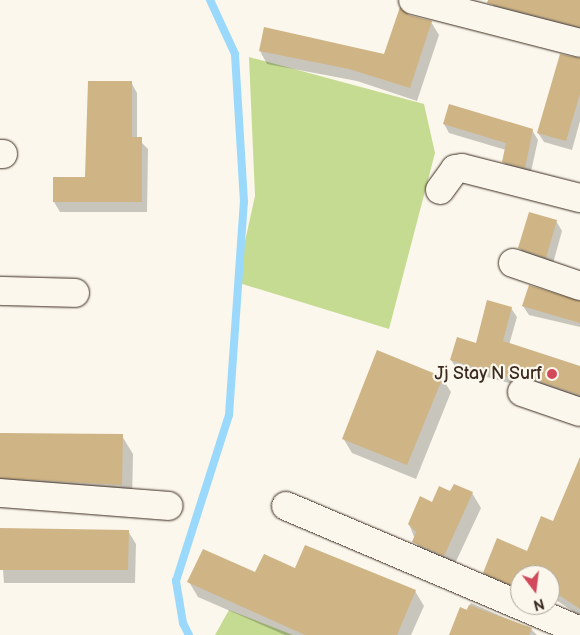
<!DOCTYPE html>
<html>
<head>
<meta charset="utf-8">
<style>
  body { margin:0 }
  #map { position:relative; width:580px; height:635px; overflow:hidden; background:#fbf7ec; font-family:"Balsamiq Sans",sans-serif }
  div>[style] { position:absolute }
  .green>* { inset:0; background:#c5db91 }
  .shadow>* { inset:0; background:#0003 }
  .stream>* { height:8px; margin:-4px; padding:0 4px; transform-origin:4px; border-radius:4px; background:#9ad9fc }
  .building>* { inset:0; background:#cfb485 }
  .roads { filter:drop-shadow(0 0 1px #3b2a1e) drop-shadow(0 0 1px #3b2a1e) }
  .minor>* { height:28px; margin:-14px; padding:0 14px; transform-origin:14px; border-radius:14px; background:#fbf7ec }
  .dots>* { width:14px; height:14px; translate:-50% -50%; box-sizing:border-box; border:2px solid #fbf7ec; border-radius:50% }
  span { translate:-50% -50%; white-space:nowrap; text-align:center; line-height:1.15; -webkit-text-stroke:4.5px #fbf7ec; paint-order:stroke }
  .poi-label { font-size:18px; color:#3b2a1e }
  .right { translate:-100% -50%; text-align:right }
  .north { position:absolute; left:510px; top:565px; width:50px; height:50px; box-sizing:border-box; background:#fbf7ec; border:1px solid #aea59a; border-radius:50%; rotate:165deg; font-size:14px; font-weight:700; line-height:20px; text-align:center; color:#3b2a1e }
  .north::after { content:''; display:block; margin:auto; width:18px; height:22px; background:#d1495b; clip-path:polygon(50% 0,100% 100%,50% 72%,0 100%) }
</style>
</head>
<body>
<div id="map">
  <div class="green">
    <div style="clip-path:polygon(249px 57px,424px 104px,435px 153px,389px 329px,236px 282px,255px 196px)"></div>
    <div style="clip-path:polygon(229px 610px,293px 635px,215px 635px)"></div>
  </div>
  <div class="shadow">
    <div style="clip-path:polygon(491px 0,580px 0,580px 35px,496px 13px)"></div>
    <div style="clip-path:polygon(408px 16px,431px 22px,439px 35px,417px 101px,357px 81px,267px 64px,260px 51px,385px 55px)"></div>
    <div style="clip-path:polygon(580px 58px,580px 121px,572px 150px,544px 142px,538px 133px)"></div>
    <div style="clip-path:polygon(131px 82px,137px 93px,137px 138px,148px 149px,147px 212px,60px 212px,54px 202px,87px 178px)"></div>
    <div style="clip-path:polygon(444px 124px,532px 130px,538px 140px,530px 176px,509px 171px,504px 162px,506px 150px,449px 133px)"></div>
    <div style="clip-path:polygon(556px 221px,562px 231px,552px 267px,526px 258px,520px 248px)"></div>
    <div style="clip-path:polygon(580px 301px,580px 327px,529px 315px,523px 306px)"></div>
    <div style="clip-path:polygon(511px 308px,517px 317px,509px 345px,580px 367px,580px 402px,457px 369px,451px 360px,477px 344px)"></div>
    <div style="clip-path:polygon(442px 378px,451px 392px,416px 479px,352px 453px,343px 438px)"></div>
    <div style="clip-path:polygon(0 434px,122px 436px,133px 454px,132px 503px,0 501px)"></div>
    <div style="clip-path:polygon(451px 493px,472px 493px,481px 508px,452px 570px,422px 557px,409px 524px)"></div>
    <div style="clip-path:polygon(0 530px,128px 531px,136px 544px,135px 583px,4px 583px)"></div>
    <div style="clip-path:polygon(527px 552px,580px 568px,580px 616px,556px 600px,551px 610px,550px 575px,520px 575px,520px 597px,491px 585px,484px 573px)"></div>
    <div style="clip-path:polygon(296px 569px,415px 591px,424px 606px,411px 635px,285px 635px,198px 597px,189px 582px)"></div>
    <div style="clip-path:polygon(471px 603px,531px 629px,537px 635px,450px 635px)"></div>
  </div>
  <div class="stream">
    <div style="left:189px;top:635px;width:13px;rotate:-117deg"></div>
    <div style="left:183px;top:623px;width:43px;rotate:-99.5deg"></div>
    <div style="left:176px;top:581px;width:174px;rotate:-72.3deg"></div>
    <div style="left:229px;top:415px;width:214px;rotate:-86deg"></div>
    <div style="left:244px;top:202px;width:148px;rotate:-93.5deg"></div>
    <div style="left:235px;top:54px;width:60px;rotate:-114.8deg"></div>
  </div>
  <div class="building">
    <div style="clip-path:polygon(488px 0,580px 0,580px 27px,487px 3px)"></div>
    <div style="clip-path:polygon(400px 7px,409px 15px,432px 21px,410px 88px,349px 69px,259px 51px,264px 27px,384px 54px)"></div>
    <div style="clip-path:polygon(560px 54px,580px 58px,580px 94px,566px 141px,537px 133px)"></div>
    <div style="clip-path:polygon(88px 81px,132px 81px,132px 137px,142px 137px,142px 202px,53px 202px,53px 177px,85px 177px)"></div>
    <div style="clip-path:polygon(449px 104px,533px 129px,525px 168px,502px 162px,506px 143px,443px 124px)"></div>
    <div style="clip-path:polygon(529px 212px,557px 220px,546px 258px,518px 248px)"></div>
    <div style="clip-path:polygon(529px 285px,580px 301px,580px 323px,522px 306px)"></div>
    <div style="clip-path:polygon(487px 300px,512px 307px,503px 341px,580px 366px,580px 395px,527px 377px,514px 379px,450px 360px,457px 337px,476px 343px)"></div>
    <div style="clip-path:polygon(377px 350px,443px 377px,407px 465px,342px 439px)"></div>
    <div style="clip-path:polygon(0 433px,123px 434px,122px 485px,0 478px)"></div>
    <div style="clip-path:polygon(580px 457px,580px 609px,550px 589px,550px 575px,520px 575px,520px 589px,483px 573px,497px 538px,527px 551px,541px 516px,553px 521px)"></div>
    <div style="clip-path:polygon(454px 484px,473px 492px,444px 556px,412px 542px,416px 532px,408px 524px,420px 496px,432px 502px,439px 486px,450px 491px)"></div>
    <div style="clip-path:polygon(0 528px,129px 530px,128px 570px,0 570px)"></div>
    <div style="clip-path:polygon(305px 545px,416px 590px,397px 635px,305px 635px,187px 582px,203px 549px,255px 572px,264px 554px,295px 568px)"></div>
    <div style="clip-path:polygon(469px 605px,532px 628px,529px 635px,449px 635px,460px 607px,467px 610px)"></div>
  </div>
  <div class="roads">
    <div class="minor">
      <div style="left:413px;top:0;width:172px;rotate:14.4deg"></div>
      <div style="left:0;top:154px;width:3px"></div>
      <div style="left:440px;top:190px;width:26px;rotate:-54deg"></div>
      <div style="left:455px;top:169px;width:7px;rotate:-8deg"></div>
      <div style="left:462px;top:168px;width:122px;rotate:14.3deg"></div>
      <div style="left:513px;top:263px;width:71px;rotate:18.9deg"></div>
      <div style="left:0;top:291px;width:75px;rotate:1.5deg"></div>
      <div style="left:522px;top:392px;width:61px;rotate:19deg"></div>
      <div style="left:0;top:493px;width:169px;rotate:4.4deg"></div>
      <div style="left:286px;top:506px;width:319px;rotate:23deg"></div>
    </div>
  </div>
  <div class="dots">
    <div style="left:552px;top:374px;background:#d1495b"></div>
  </div>
  <div class="poi-label">
    <span class="right" style="left:542px;top:374px">Jj Stay N Surf</span>
  </div>
  <div class="north">N</div>
</div>
</body>
</html>
